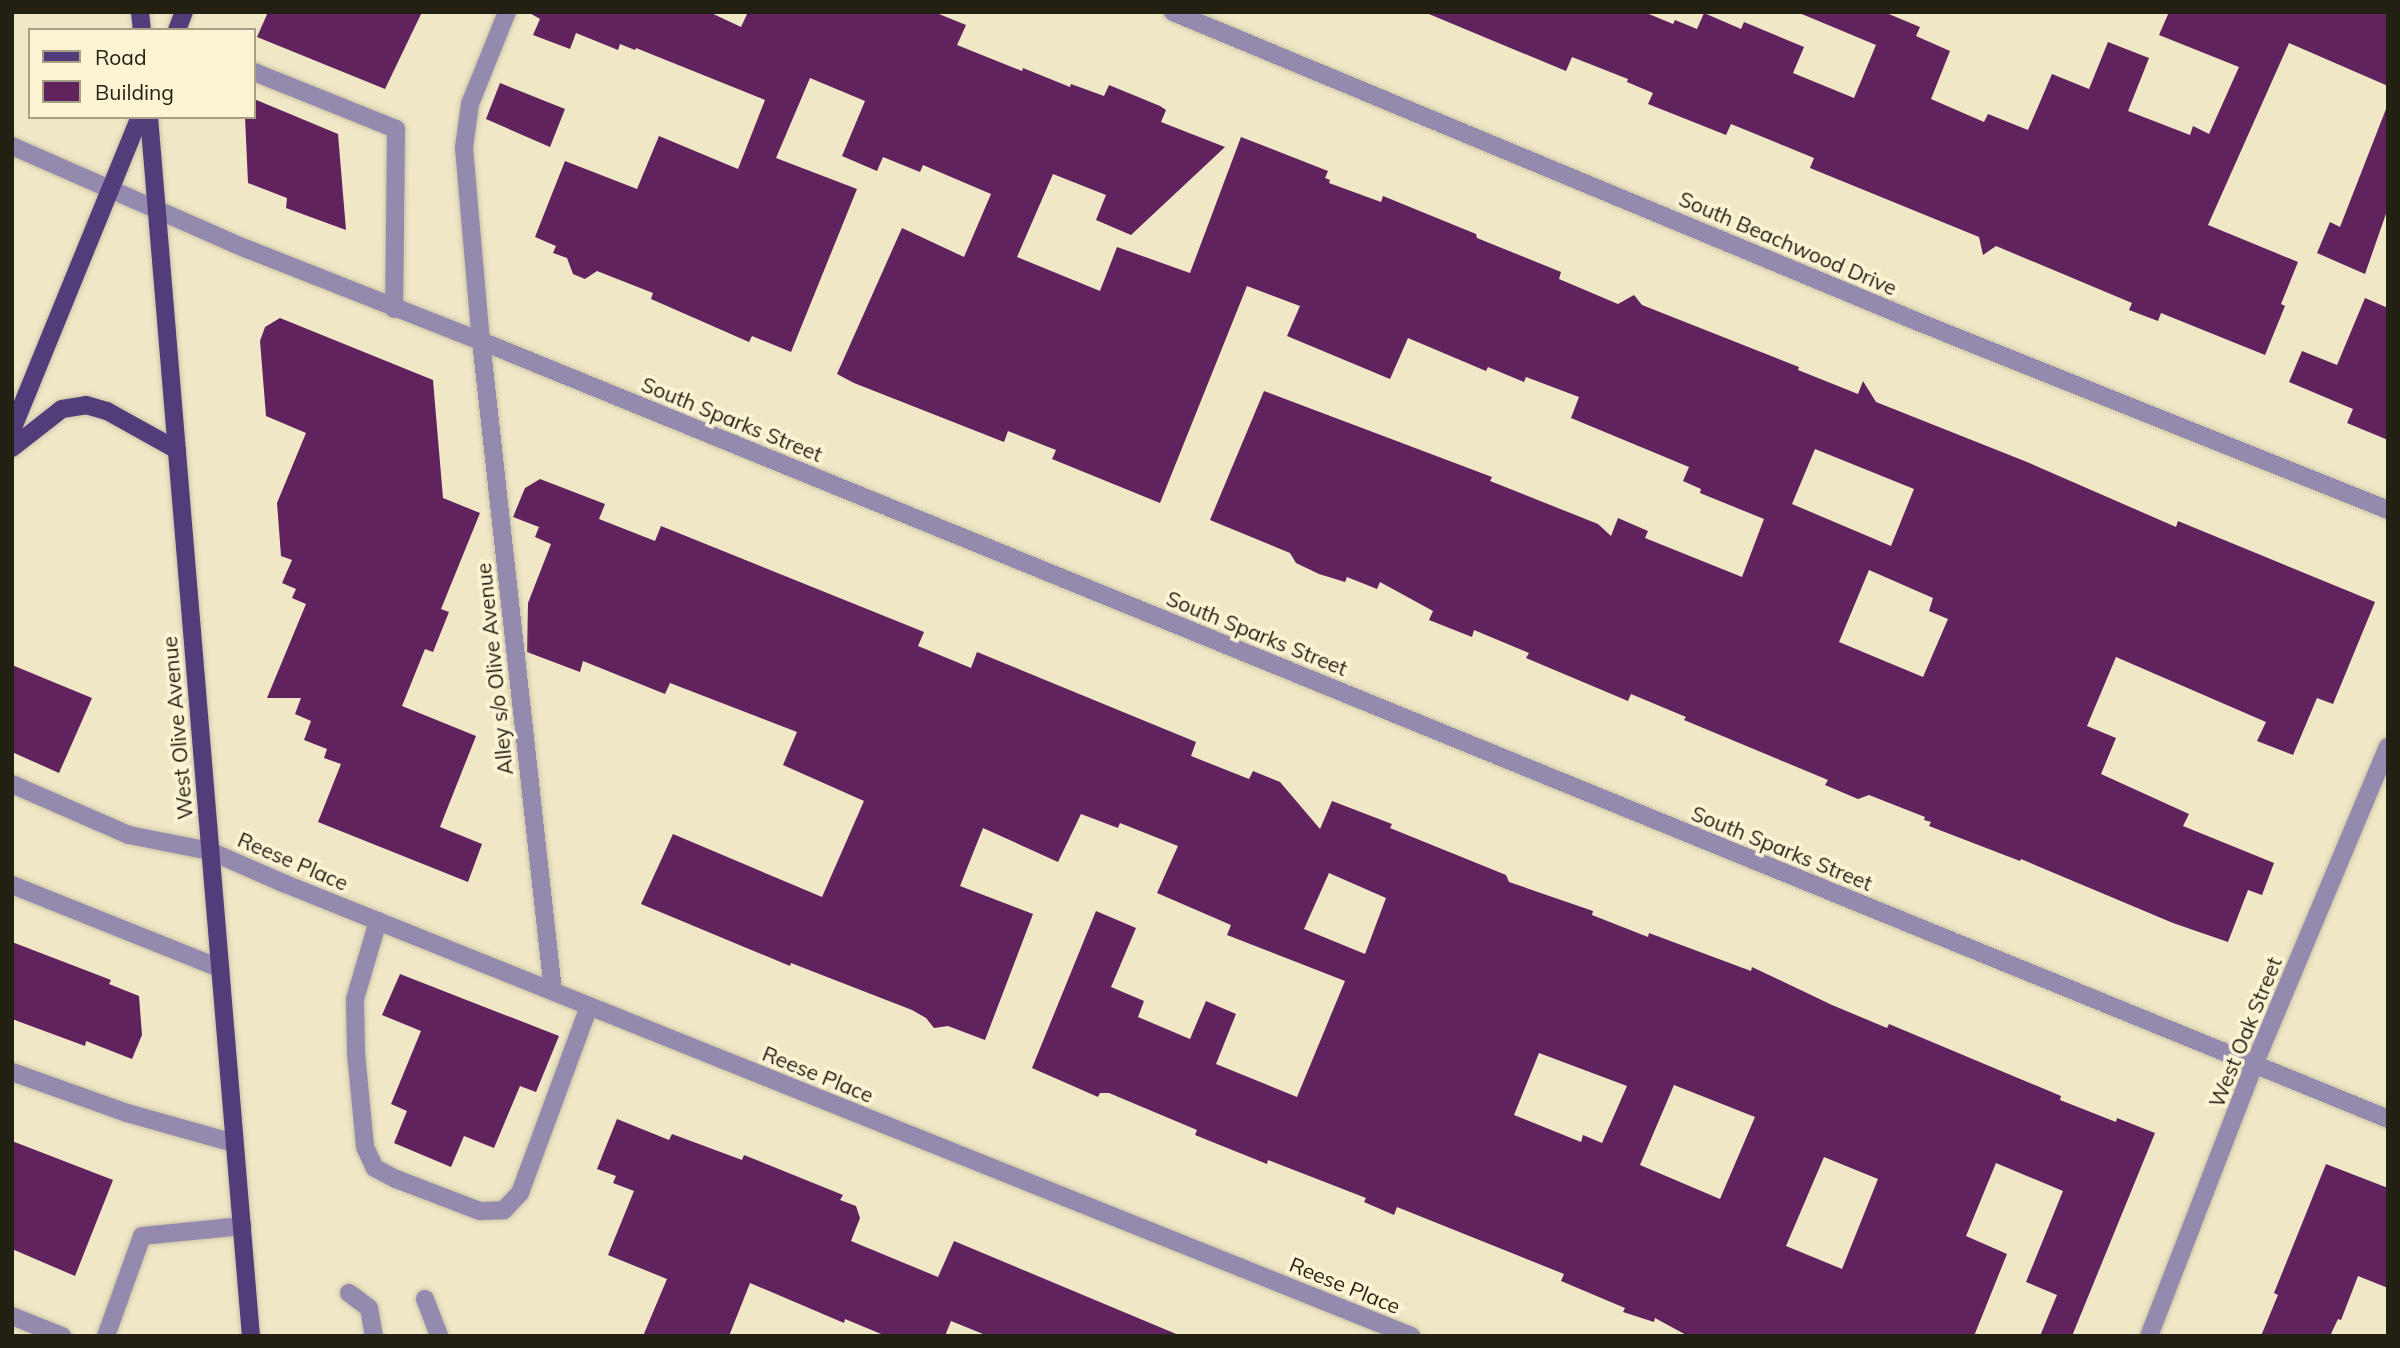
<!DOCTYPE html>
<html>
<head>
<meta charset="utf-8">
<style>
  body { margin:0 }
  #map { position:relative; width:2400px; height:1348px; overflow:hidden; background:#f0e7c7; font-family:Mulish,sans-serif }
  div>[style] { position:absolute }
  .building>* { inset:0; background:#60235d }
  .roads { filter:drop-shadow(0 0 2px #cbc3a7) drop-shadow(0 0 2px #cbc3a7) }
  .minor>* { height:18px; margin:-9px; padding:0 9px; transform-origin:9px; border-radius:9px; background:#938aad }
  .major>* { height:18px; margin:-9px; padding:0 9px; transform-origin:9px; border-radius:9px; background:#513d7a }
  span { translate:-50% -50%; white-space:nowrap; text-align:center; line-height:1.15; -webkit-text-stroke:7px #fdf4d4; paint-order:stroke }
  .street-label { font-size:21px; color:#221f13 }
  .frame { position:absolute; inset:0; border:14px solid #221f13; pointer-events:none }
  .legend { position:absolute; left:28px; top:28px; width:228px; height:91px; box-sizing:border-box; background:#fdf4d4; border:2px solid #a59f87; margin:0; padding:9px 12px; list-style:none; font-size:21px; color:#221f13 }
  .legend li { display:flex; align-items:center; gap:14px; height:35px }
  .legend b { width:35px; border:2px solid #a59f87 }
</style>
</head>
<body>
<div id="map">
  <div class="building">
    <div style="clip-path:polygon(268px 12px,422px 12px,385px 89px,257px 37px)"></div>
    <div style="clip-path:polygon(evenodd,528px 12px,709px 12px,741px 27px,748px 12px,934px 12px,966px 25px,957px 45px,1022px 71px,1023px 68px,1070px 87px,1071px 84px,1104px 96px,1109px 85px,1160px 106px,1166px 110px,1161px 122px,1225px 147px,1131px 235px,1096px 220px,1106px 195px,1053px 174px,1017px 257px,1100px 291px,1117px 247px,1190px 273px,1241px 137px,1328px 171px,1325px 178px,1330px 180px,1329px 183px,1381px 202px,1383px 196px,1476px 234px,1477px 238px,1561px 272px,1559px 279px,1618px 304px,1634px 295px,1642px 305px,1799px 367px,1798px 370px,1858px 394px,1863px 381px,1876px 402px,2027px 462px,2176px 527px,2178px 521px,2375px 602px,2333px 704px,2317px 698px,2293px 755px,2257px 741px,2266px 722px,2116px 657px,2087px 726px,2116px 738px,2101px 774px,2189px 814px,2183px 826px,2274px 863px,2262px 895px,2248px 890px,2228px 942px,2173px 923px,2021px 859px,2020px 861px,1929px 826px,1931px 822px,1924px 820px,1925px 817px,1869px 795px,1858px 799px,1825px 785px,1828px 780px,1684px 720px,1686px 717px,1631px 694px,1628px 701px,1526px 658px,1529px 653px,1474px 630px,1472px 637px,1429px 620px,1433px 611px,1380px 582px,1377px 589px,1347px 577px,1345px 582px,1319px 574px,1296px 563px,1290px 553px,1210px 520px,1264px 391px,1492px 477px,1490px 481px,1598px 524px,1611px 536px,1618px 518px,1648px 531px,1645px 538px,1742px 577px,1764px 519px,1700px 493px,1701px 489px,1683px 481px,1689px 467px,1571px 418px,1579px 397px,1526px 377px,1524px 382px,1488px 367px,1486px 371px,1408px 338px,1390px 379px,1287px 336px,1300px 306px,1247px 286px,1160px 503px,1052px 459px,1056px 450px,1008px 431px,1004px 442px,854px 383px,837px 374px,902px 228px,964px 257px,991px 194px,923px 165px,920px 172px,883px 157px,877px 171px,842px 156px,865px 101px,810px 78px,776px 158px,857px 189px,791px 352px,752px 336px,749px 342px,651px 299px,653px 293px,597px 271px,585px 279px,573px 274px,567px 258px,553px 253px,556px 246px,535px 237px,565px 161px,637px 189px,659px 136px,738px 169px,765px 100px,636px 48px,635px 50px,620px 44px,618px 50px,576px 33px,570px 49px,533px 35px,540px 19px,528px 12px,1815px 449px,1914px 489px,1891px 546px,1792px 504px,1815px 449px,528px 12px,1869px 570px,1933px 598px,1929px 611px,1948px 619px,1923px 677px,1839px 642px,1869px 570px)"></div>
    <div style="clip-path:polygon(1424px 12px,1644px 12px,1673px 24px,1675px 20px,1697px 29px,1704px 13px,1741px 29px,1744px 22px,1804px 47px,1793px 73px,1854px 98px,1876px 45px,1797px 12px,1884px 12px,1920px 27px,1916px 36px,1950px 51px,1931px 99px,1984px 122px,1988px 114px,2028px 130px,2052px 74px,2089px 89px,2108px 42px,2149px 58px,2128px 111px,2190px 135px,2193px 126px,2209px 134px,2239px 67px,2159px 35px,2169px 12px,2388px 12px,2388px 86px,2289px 43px,2208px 225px,2298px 262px,2281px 304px,2285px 306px,2265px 355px,2161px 313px,2158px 321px,2129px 310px,2132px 303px,1996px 246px,1983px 255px,1979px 237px,1810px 168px,1814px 158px,1731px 124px,1726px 135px,1648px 104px,1653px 93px,1627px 82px,1628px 79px,1572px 57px,1566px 71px)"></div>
    <div style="clip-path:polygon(500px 83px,565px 109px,550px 147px,486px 119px)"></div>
    <div style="clip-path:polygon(254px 99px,338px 134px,346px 230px,286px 208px,287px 198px,248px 183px,245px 117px,254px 117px)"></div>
    <div style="clip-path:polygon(2386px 109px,2388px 208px,2365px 274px,2317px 253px,2330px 222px,2340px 227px)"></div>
    <div style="clip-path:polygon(2365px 298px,2388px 308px,2388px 440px,2347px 423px,2353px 409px,2289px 382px,2302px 351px,2337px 365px)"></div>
    <div style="clip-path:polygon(280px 318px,433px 380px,443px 498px,480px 513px,441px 609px,449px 612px,433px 652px,425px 649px,402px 706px,476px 736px,440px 827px,482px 844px,468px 882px,318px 822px,341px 764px,324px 758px,327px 749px,304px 740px,311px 721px,295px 714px,301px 698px,267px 698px,306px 604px,292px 598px,296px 589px,282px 583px,292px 560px,281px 556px,277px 503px,306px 433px,266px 416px,260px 341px,265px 327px)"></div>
    <div style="clip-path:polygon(evenodd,540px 479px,605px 504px,599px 519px,655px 541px,661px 526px,924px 632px,918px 646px,971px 668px,977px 652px,1196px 742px,1191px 756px,1249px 779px,1253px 771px,1280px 782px,1320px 829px,1332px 801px,1392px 824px,1390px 828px,1506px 875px,1509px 882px,1593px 911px,1592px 915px,1648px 937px,1649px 933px,1751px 971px,1752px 967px,1832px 1005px,1887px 1028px,1889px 1024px,2061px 1096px,2060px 1100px,2116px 1122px,2117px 1118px,2155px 1133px,2072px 1336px,2040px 1336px,2057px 1295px,2026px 1282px,2063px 1191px,1996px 1163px,1966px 1236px,2007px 1254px,1974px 1336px,1688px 1336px,1655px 1318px,1654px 1322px,1623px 1312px,1625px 1308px,1561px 1281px,1564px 1274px,1397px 1207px,1394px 1215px,1364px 1202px,1366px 1198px,1268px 1160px,1267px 1164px,1195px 1135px,1197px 1130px,1109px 1093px,1100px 1093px,1098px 1097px,1032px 1068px,1096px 911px,1136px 928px,1111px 987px,1144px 1001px,1138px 1017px,1190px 1039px,1206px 1001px,1236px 1014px,1216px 1064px,1297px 1097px,1345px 981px,1227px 935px,1231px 925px,1157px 893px,1178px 846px,1120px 823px,1118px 828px,1081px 814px,1058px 862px,983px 828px,960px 886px,1033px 914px,985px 1040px,948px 1026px,934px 1028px,926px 1018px,912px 1010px,791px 963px,790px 966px,641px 904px,673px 834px,822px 897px,864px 801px,783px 765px,797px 732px,670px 683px,665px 694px,583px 661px,580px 672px,527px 652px,528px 603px,551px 544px,535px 537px,539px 527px,513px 517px,525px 488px,540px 479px,1329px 873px,1386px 898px,1365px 954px,1304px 929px,1329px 873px,540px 479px,1539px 1053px,1627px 1086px,1602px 1143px,1583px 1135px,1581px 1142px,1514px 1115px,1539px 1053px,540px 479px,1674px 1085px,1755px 1117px,1720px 1199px,1640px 1165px,1674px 1085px,540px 479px,1824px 1157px,1878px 1179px,1842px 1269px,1786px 1246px,1824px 1157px)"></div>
    <div style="clip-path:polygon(12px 665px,92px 698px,59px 773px,12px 752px)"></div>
    <div style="clip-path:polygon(12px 942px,111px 980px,109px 984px,139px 996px,142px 1035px,132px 1059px,86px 1041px,85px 1046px,12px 1019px)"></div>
    <div style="clip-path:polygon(400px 974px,559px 1036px,536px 1092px,520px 1086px,494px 1148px,464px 1136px,451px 1167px,394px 1143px,407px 1111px,391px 1104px,421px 1031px,382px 1015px)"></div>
    <div style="clip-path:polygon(617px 1119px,669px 1140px,672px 1134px,742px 1160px,744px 1155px,843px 1195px,840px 1200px,856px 1206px,860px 1218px,851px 1241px,938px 1277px,954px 1241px,1181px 1336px,988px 1336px,951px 1321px,945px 1336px,886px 1336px,845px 1319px,844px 1323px,750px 1283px,729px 1336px,643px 1336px,667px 1279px,608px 1255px,634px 1191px,613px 1183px,616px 1176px,597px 1169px)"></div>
    <div style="clip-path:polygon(12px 1141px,113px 1180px,75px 1276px,12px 1249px)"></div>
    <div style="clip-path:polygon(2326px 1164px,2388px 1188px,2388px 1288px,2358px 1276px,2341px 1320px,2338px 1319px,2330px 1336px,2261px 1336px,2278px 1295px,2274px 1293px)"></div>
  </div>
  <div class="roads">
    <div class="minor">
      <div style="left:507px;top:12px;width:99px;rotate:111.9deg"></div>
      <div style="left:470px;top:104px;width:44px;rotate:97.8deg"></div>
      <div style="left:464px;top:148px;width:194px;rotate:85deg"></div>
      <div style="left:481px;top:341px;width:654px;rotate:83.68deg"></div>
      <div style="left:1173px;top:12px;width:810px;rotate:22.58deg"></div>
      <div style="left:1921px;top:323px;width:503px;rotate:21.82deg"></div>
      <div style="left:254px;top:72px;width:153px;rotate:21.9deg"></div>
      <div style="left:396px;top:129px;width:180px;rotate:90.6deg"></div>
      <div style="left:12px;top:146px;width:257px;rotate:23.7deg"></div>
      <div style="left:247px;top:249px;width:251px;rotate:21.5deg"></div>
      <div style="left:481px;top:341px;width:2060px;rotate:22.19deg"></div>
      <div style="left:12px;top:784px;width:128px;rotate:23.6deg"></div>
      <div style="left:129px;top:835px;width:83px;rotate:11.2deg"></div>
      <div style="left:210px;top:851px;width:80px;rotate:23.7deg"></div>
      <div style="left:283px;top:883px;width:1216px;rotate:21.88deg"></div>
      <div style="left:12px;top:885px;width:224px;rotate:21.8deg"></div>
      <div style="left:378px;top:921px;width:81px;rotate:106.4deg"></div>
      <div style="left:355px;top:999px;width:54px;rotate:88.9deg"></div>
      <div style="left:356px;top:1053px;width:94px;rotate:84.5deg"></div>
      <div style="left:365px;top:1147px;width:23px;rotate:65deg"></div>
      <div style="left:375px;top:1168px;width:24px;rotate:28deg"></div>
      <div style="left:396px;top:1179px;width:90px;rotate:20.9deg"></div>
      <div style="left:480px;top:1211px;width:24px;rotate:-2deg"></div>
      <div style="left:504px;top:1210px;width:23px;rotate:-47deg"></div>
      <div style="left:520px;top:1193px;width:199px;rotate:-69.7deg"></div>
      <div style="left:12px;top:1072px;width:122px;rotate:19.6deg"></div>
      <div style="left:127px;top:1113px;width:111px;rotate:15.7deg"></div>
      <div style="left:349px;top:1293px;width:25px;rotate:37deg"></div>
      <div style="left:369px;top:1308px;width:28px;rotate:80deg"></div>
      <div style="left:425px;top:1299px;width:40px;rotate:69deg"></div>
      <div style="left:12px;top:1316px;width:54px;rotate:21.8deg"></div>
      <div style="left:106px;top:1336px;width:106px;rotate:-70.2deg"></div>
      <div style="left:142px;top:1236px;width:101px;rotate:-5.7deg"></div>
      <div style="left:2149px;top:1336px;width:291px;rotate:-68.8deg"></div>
      <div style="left:2254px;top:1065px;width:345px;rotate:-67.2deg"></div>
    </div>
    <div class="major">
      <div style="left:140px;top:12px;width:18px;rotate:84deg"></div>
      <div style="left:177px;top:30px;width:19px;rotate:-69deg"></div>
      <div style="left:149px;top:117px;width:1223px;rotate:85.22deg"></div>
      <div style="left:12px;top:430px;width:338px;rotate:-67.8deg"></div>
      <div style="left:12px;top:448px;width:63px;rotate:-38deg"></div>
      <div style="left:62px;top:409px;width:24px;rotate:-9deg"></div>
      <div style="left:86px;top:405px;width:22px;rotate:16deg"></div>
      <div style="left:107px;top:411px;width:80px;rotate:29.1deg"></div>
    </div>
  </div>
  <div class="street-label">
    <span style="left:1788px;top:243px;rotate:23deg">South Beachwood Drive</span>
    <span style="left:732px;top:419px;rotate:22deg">South Sparks Street</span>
    <span style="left:1257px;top:633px;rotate:22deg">South Sparks Street</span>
    <span style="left:494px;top:669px;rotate:-96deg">Alley s/o Olive Avenue</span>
    <span style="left:177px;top:728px;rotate:-95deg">West Olive Avenue</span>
    <span style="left:1782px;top:848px;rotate:22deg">South Sparks Street</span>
    <span style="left:293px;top:861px;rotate:23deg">Reese Place</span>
    <span style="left:2245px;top:1032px;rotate:-68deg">West Oak Street</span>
    <span style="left:818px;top:1074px;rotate:22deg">Reese Place</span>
    <span style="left:1345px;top:1285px;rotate:22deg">Reese Place</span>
  </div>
  <div class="frame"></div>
  <ul class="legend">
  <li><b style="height:9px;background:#513d7a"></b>Road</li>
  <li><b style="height:19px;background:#60235d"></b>Building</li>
  </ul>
</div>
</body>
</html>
